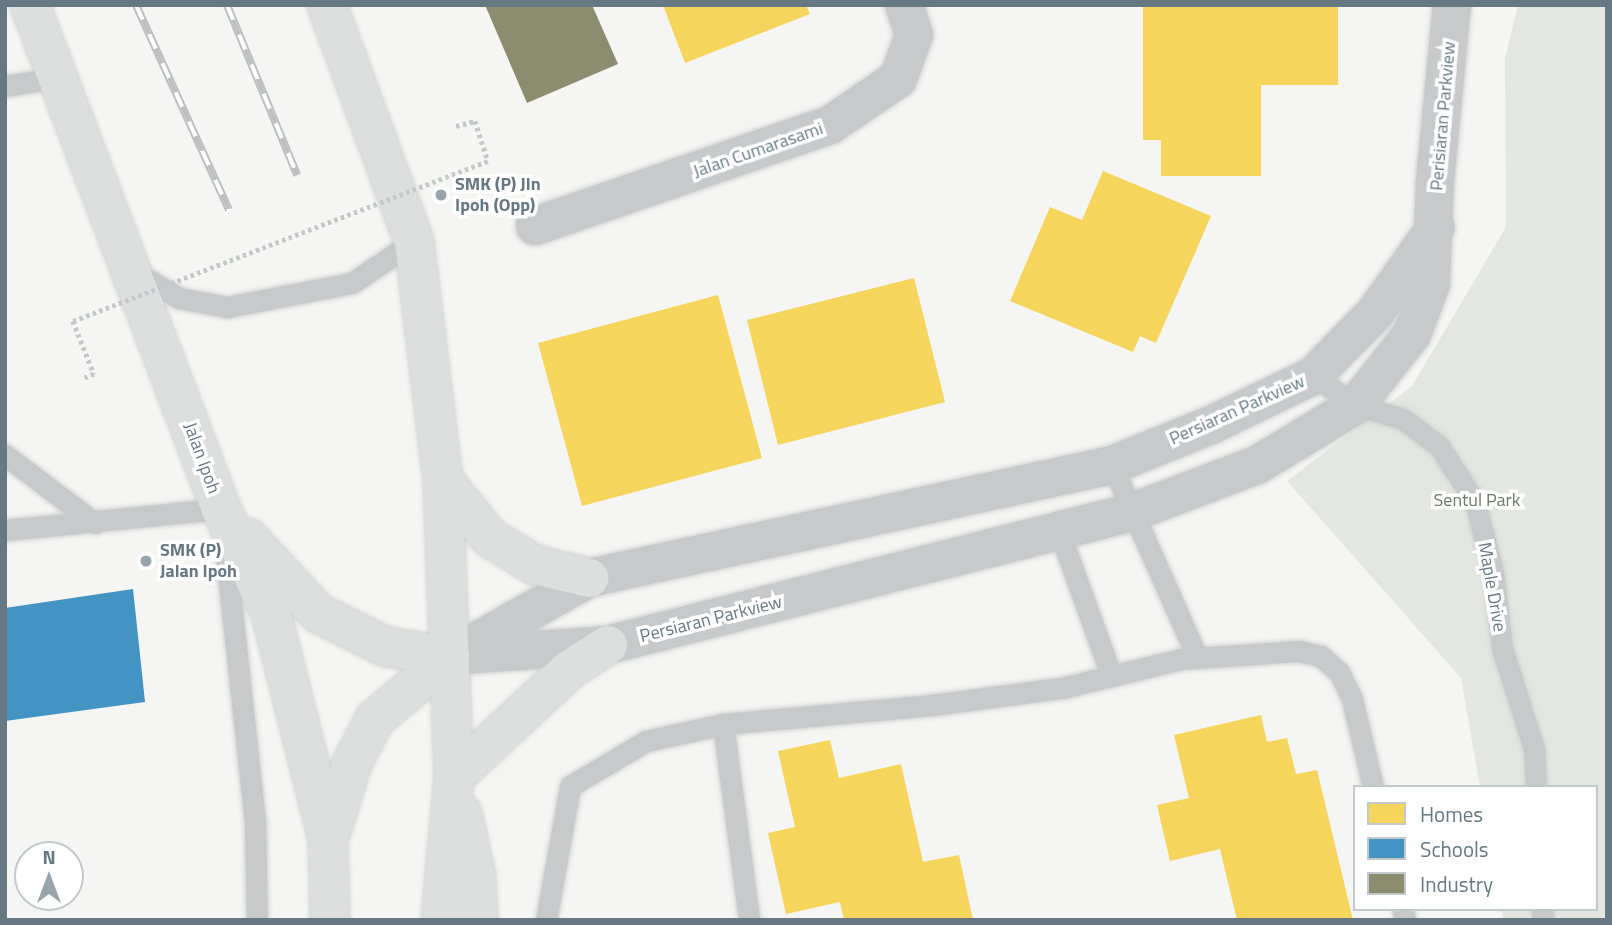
<!DOCTYPE html>
<html>
<head>
<meta charset="utf-8">
<style>
  body { margin:0 }
  #map { position:relative; width:1612px; height:925px; overflow:hidden; background:#f5f5f4; font-family:"Titillium Web",sans-serif }
  div>[style] { position:absolute }
  .green>* { inset:0; background:#e4e7e1 }
  .homes>* { inset:0; background:#f6d55c }
  .schools>* { inset:0; background:#4393c3 }
  .industry>* { inset:0; background:#8c8c6e }
  .path>* { height:4.5px; margin-top:-2.25px; transform-origin:0; background:repeating-linear-gradient(90deg,#c5c7c8 0 3.5px,transparent 0 7px) }
  .roads { filter:drop-shadow(0 0 2px #d1d2d2) drop-shadow(0 0 2px #d1d2d2) }
  .lane>* { height:21px; margin:-10.5px; padding:0 10.5px; transform-origin:10.5px; border-radius:10.5px; background:#c7c9ca }
  .street>* { height:38px; margin:-19px; padding:0 19px; transform-origin:19px; border-radius:19px; background:#c7c9ca }
  .primary>* { height:38px; margin:-19px; padding:0 19px; transform-origin:19px; border-radius:19px; background:#dddede }
  .rail>* { height:8px; margin-top:-4px; transform-origin:0; background:repeating-linear-gradient(90deg,#fff 0 16px,#bdbfc0 0 32px); box-sizing:border-box; border-block:2px solid #bdbfc0 }
  .path-bridge>* { height:4.5px; margin-top:-2.25px; transform-origin:0; background:repeating-linear-gradient(90deg,#c5c7c8 0 3.5px,transparent 0 7px) }
  .dots>* { width:19px; height:19px; translate:-50% -50%; box-sizing:border-box; border:4px solid #fff; border-radius:50% }
  span { translate:-50% -50%; white-space:nowrap; text-align:center; line-height:1.15; -webkit-text-stroke:7px #fff; paint-order:stroke }
  .street-label { font-size:18px; color:#667983 }
  .poi-label { font-size:18px; color:#667983; font-weight:700 }
  .left { translate:0 -50%; text-align:left }
  .park-label { font-size:18px; color:#6c7a65 }
  .frame { position:absolute; inset:0; border:7px solid #667983; pointer-events:none }
  .legend { position:absolute; left:1353px; top:785px; width:245px; height:126px; box-sizing:border-box; background:#fff; border:2px solid #c2c9cd; margin:0; padding:9px 12px; list-style:none; font-size:21px; color:#667983 }
  .legend li { display:flex; align-items:center; gap:14px; height:35px }
  .legend b { width:35px; border:2px solid #c2c9cd }
  .north { position:absolute; left:14px; top:841px; width:70px; height:70px; box-sizing:border-box; background:#fff; border:2px solid #c2c9cd; border-radius:50%; rotate:0deg; font-size:19px; font-weight:700; line-height:28px; text-align:center; color:#667983 }
  .north::after { content:''; display:block; margin:auto; width:24px; height:32px; background:#98a4ab; clip-path:polygon(50% 0,100% 100%,50% 72%,0 100%) }
</style>
</head>
<body>
<div id="map">
  <div class="green">
    <div style="clip-path:polygon(1518px 5px,1607px 5px,1607px 920px,1503px 920px,1501px 909px,1596px 909px,1596px 787px,1480px 787px,1461px 678px,1287px 481px,1412px 386px,1506px 227px,1505px 58px)"></div>
  </div>
  <div class="homes">
    <div style="clip-path:polygon(663px 5px,806px 5px,810px 14px,685px 63px)"></div>
    <div style="clip-path:polygon(1143px 5px,1338px 5px,1338px 85px,1261px 85px,1261px 176px,1161px 176px,1161px 140px,1143px 140px)"></div>
    <div style="clip-path:polygon(1103px 171px,1211px 216px,1156px 343px,1140px 336px,1133px 352px,1010px 301px,1050px 207px,1082px 220px)"></div>
    <div style="clip-path:polygon(914px 278px,945px 402px,778px 445px,747px 320px)"></div>
    <div style="clip-path:polygon(718px 295px,762px 458px,582px 506px,538px 343px)"></div>
    <div style="clip-path:polygon(1261px 715px,1267px 742px,1287px 738px,1296px 774px,1317px 770px,1353px 920px,1237px 920px,1220px 849px,1170px 861px,1157px 805px,1189px 798px,1174px 735px)"></div>
    <div style="clip-path:polygon(830px 740px,839px 778px,901px 764px,923px 862px,959px 855px,973px 920px,844px 920px,840px 902px,786px 914px,768px 833px,795px 827px,778px 751px)"></div>
  </div>
  <div class="schools">
    <div style="clip-path:polygon(133px 589px,145px 702px,5px 721px,5px 608px)"></div>
  </div>
  <div class="industry">
    <div style="clip-path:polygon(485px 5px,592px 5px,618px 64px,527px 103px)"></div>
  </div>
  <div class="path">
    <div style="left:456px;top:126px;width:20px;rotate:-15deg"></div>
    <div style="left:475px;top:121px;width:42px;rotate:72deg"></div>
    <div style="left:73px;top:321px;width:57px;rotate:68.4deg"></div>
    <div style="left:94px;top:374px;width:10px;rotate:156deg"></div>
  </div>
  <div class="roads">
    <div class="lane">
      <div style="left:5px;top:86px;width:51px;rotate:-9.1deg"></div>
      <div style="left:132px;top:270px;width:55px;rotate:30.8deg"></div>
      <div style="left:179px;top:298px;width:49px;rotate:10.6deg"></div>
      <div style="left:227px;top:307px;width:127px;rotate:-10.9deg"></div>
      <div style="left:352px;top:283px;width:75px;rotate:-34.1deg"></div>
      <div style="left:1313px;top:376px;width:52px;rotate:34deg"></div>
      <div style="left:1356px;top:405px;width:49px;rotate:16.6deg"></div>
      <div style="left:1403px;top:419px;width:45px;rotate:36.9deg"></div>
      <div style="left:1439px;top:446px;width:67px;rotate:57.3deg"></div>
      <div style="left:1475px;top:502px;width:72px;rotate:75.6deg"></div>
      <div style="left:1493px;top:572px;width:77px;rotate:83.2deg"></div>
      <div style="left:1502px;top:648px;width:106px;rotate:72.4deg"></div>
      <div style="left:1534px;top:749px;width:38px;rotate:87deg"></div>
      <div style="left:5px;top:455px;width:113px;rotate:37.1deg"></div>
      <div style="left:1112px;top:465px;width:210px;rotate:66.1deg"></div>
      <div style="left:5px;top:530px;width:217px;rotate:-5.6deg"></div>
      <div style="left:221px;top:509px;width:313px;rotate:83.8deg"></div>
      <div style="left:255px;top:820px;width:100px;rotate:88.9deg"></div>
      <div style="left:1059px;top:531px;width:153px;rotate:70.1deg"></div>
      <div style="left:723px;top:724px;width:198px;rotate:82.4deg"></div>
      <div style="left:1403px;top:909px;width:11px;rotate:80deg"></div>
      <div style="left:1542px;top:909px;width:11px;rotate:85deg"></div>
      <div style="left:546px;top:920px;width:136px;rotate:-79.8deg"></div>
      <div style="left:570px;top:786px;width:88px;rotate:-30.6deg"></div>
      <div style="left:646px;top:741px;width:79px;rotate:-12.4deg"></div>
      <div style="left:723px;top:724px;width:210px;rotate:-5.2deg"></div>
      <div style="left:932px;top:705px;width:131px;rotate:-7.5deg"></div>
      <div style="left:1062px;top:688px;width:122px;rotate:-13.7deg"></div>
      <div style="left:1181px;top:659px;width:118px;rotate:-3.9deg"></div>
      <div style="left:1299px;top:651px;width:23px;rotate:13deg"></div>
      <div style="left:1321px;top:656px;width:24px;rotate:42deg"></div>
      <div style="left:1339px;top:672px;width:30px;rotate:64deg"></div>
      <div style="left:1352px;top:699px;width:90px;rotate:76.6deg"></div>
    </div>
    <div class="street">
      <div style="left:535px;top:226px;width:312px;rotate:-18.9deg"></div>
      <div style="left:830px;top:125px;width:82px;rotate:-34.1deg"></div>
      <div style="left:898px;top:79px;width:47px;rotate:-70deg"></div>
      <div style="left:914px;top:35px;width:32px;rotate:-108deg"></div>
      <div style="left:450px;top:656px;width:158px;rotate:-4deg"></div>
      <div style="left:608px;top:645px;width:542px;rotate:-14.22deg"></div>
      <div style="left:1133px;top:512px;width:133px;rotate:-20.8deg"></div>
      <div style="left:1257px;top:465px;width:116px;rotate:-31.2deg"></div>
      <div style="left:1356px;top:405px;width:90px;rotate:-51.7deg"></div>
      <div style="left:1412px;top:334px;width:53px;rotate:-69.2deg"></div>
      <div style="left:1431px;top:284px;width:103px;rotate:-87.8deg"></div>
      <div style="left:1435px;top:181px;width:177px;rotate:-84.5deg"></div>
      <div style="left:451px;top:656px;width:159px;rotate:-29.5deg"></div>
      <div style="left:589px;top:578px;width:535px;rotate:-12.19deg"></div>
      <div style="left:1112px;top:465px;width:107px;rotate:-22deg"></div>
      <div style="left:1211px;top:425px;width:113px;rotate:-25.7deg"></div>
      <div style="left:1313px;top:376px;width:88px;rotate:-45.5deg"></div>
      <div style="left:1375px;top:313px;width:105px;rotate:-54.7deg"></div>
    </div>
    <div class="primary">
      <div style="left:30px;top:5px;width:539px;rotate:69.24deg"></div>
      <div style="left:221px;top:509px;width:115px;rotate:64.3deg"></div>
      <div style="left:271px;top:613px;width:233px;rotate:75.8deg"></div>
      <div style="left:328px;top:839px;width:81px;rotate:88.6deg"></div>
      <div style="left:327px;top:5px;width:252px;rotate:69.8deg"></div>
      <div style="left:414px;top:241px;width:241px;rotate:83.1deg"></div>
      <div style="left:443px;top:480px;width:297px;rotate:87.9deg"></div>
      <div style="left:454px;top:777px;width:144px;rotate:95.2deg"></div>
      <div style="left:443px;top:480px;width:75px;rotate:51deg"></div>
      <div style="left:490px;top:538px;width:52px;rotate:31deg"></div>
      <div style="left:535px;top:565px;width:56px;rotate:13.5deg"></div>
      <div style="left:248px;top:538px;width:103px;rotate:47deg"></div>
      <div style="left:318px;top:613px;width:76px;rotate:26.6deg"></div>
      <div style="left:386px;top:647px;width:65px;rotate:8deg"></div>
      <div style="left:454px;top:777px;width:158px;rotate:-43deg"></div>
      <div style="left:570px;top:669px;width:45px;rotate:-32.3deg"></div>
      <div style="left:462px;top:813px;width:66px;rotate:77.8deg"></div>
      <div style="left:476px;top:878px;width:42px;rotate:87.3deg"></div>
      <div style="left:329px;top:837px;width:77px;rotate:-72.7deg"></div>
      <div style="left:352px;top:763px;width:50px;rotate:-62.4deg"></div>
      <div style="left:375px;top:719px;width:98px;rotate:-40deg"></div>
    </div>
  </div>
  <div class="rail">
    <div style="left:136px;top:5px;width:225px;rotate:65.6deg"></div>
    <div style="left:227px;top:5px;width:184px;rotate:67.6deg"></div>
  </div>
  <div class="path-bridge">
    <div style="left:73px;top:321px;width:445px;rotate:-21.1deg"></div>
  </div>
  <div class="dots">
    <div style="left:441px;top:195px;background:#98a4ab"></div>
    <div style="left:146px;top:561px;background:#98a4ab"></div>
  </div>
  <div class="street-label">
    <span style="left:1443px;top:116px;rotate:-85deg">Perisiaran Parkview</span>
    <span style="left:758px;top:150px;rotate:-19deg">Jalan Cumarasami</span>
    <span style="left:1237px;top:410px;rotate:-24deg">Persiaran Parkview</span>
    <span style="left:202px;top:458px;rotate:70deg">Jalan Ipoh</span>
    <span style="left:1492px;top:587px;rotate:80deg">Maple Drive</span>
    <span style="left:711px;top:619px;rotate:-14deg">Persiaran Parkview</span>
  </div>
  <div class="poi-label">
    <span class="left" style="left:455px;top:195px">SMK (P) Jln<br>Ipoh (Opp)</span>
    <span class="left" style="left:160px;top:561px">SMK (P)<br>Jalan Ipoh</span>
  </div>
  <div class="park-label">
    <span style="left:1477px;top:500px">Sentul Park</span>
  </div>
  <div class="frame"></div>
  <ul class="legend">
  <li><b style="height:19px;background:#f6d55c"></b>Homes</li>
  <li><b style="height:19px;background:#4393c3"></b>Schools</li>
  <li><b style="height:19px;background:#8c8c6e"></b>Industry</li>
  </ul>
  <div class="north">N</div>
</div>
</body>
</html>
